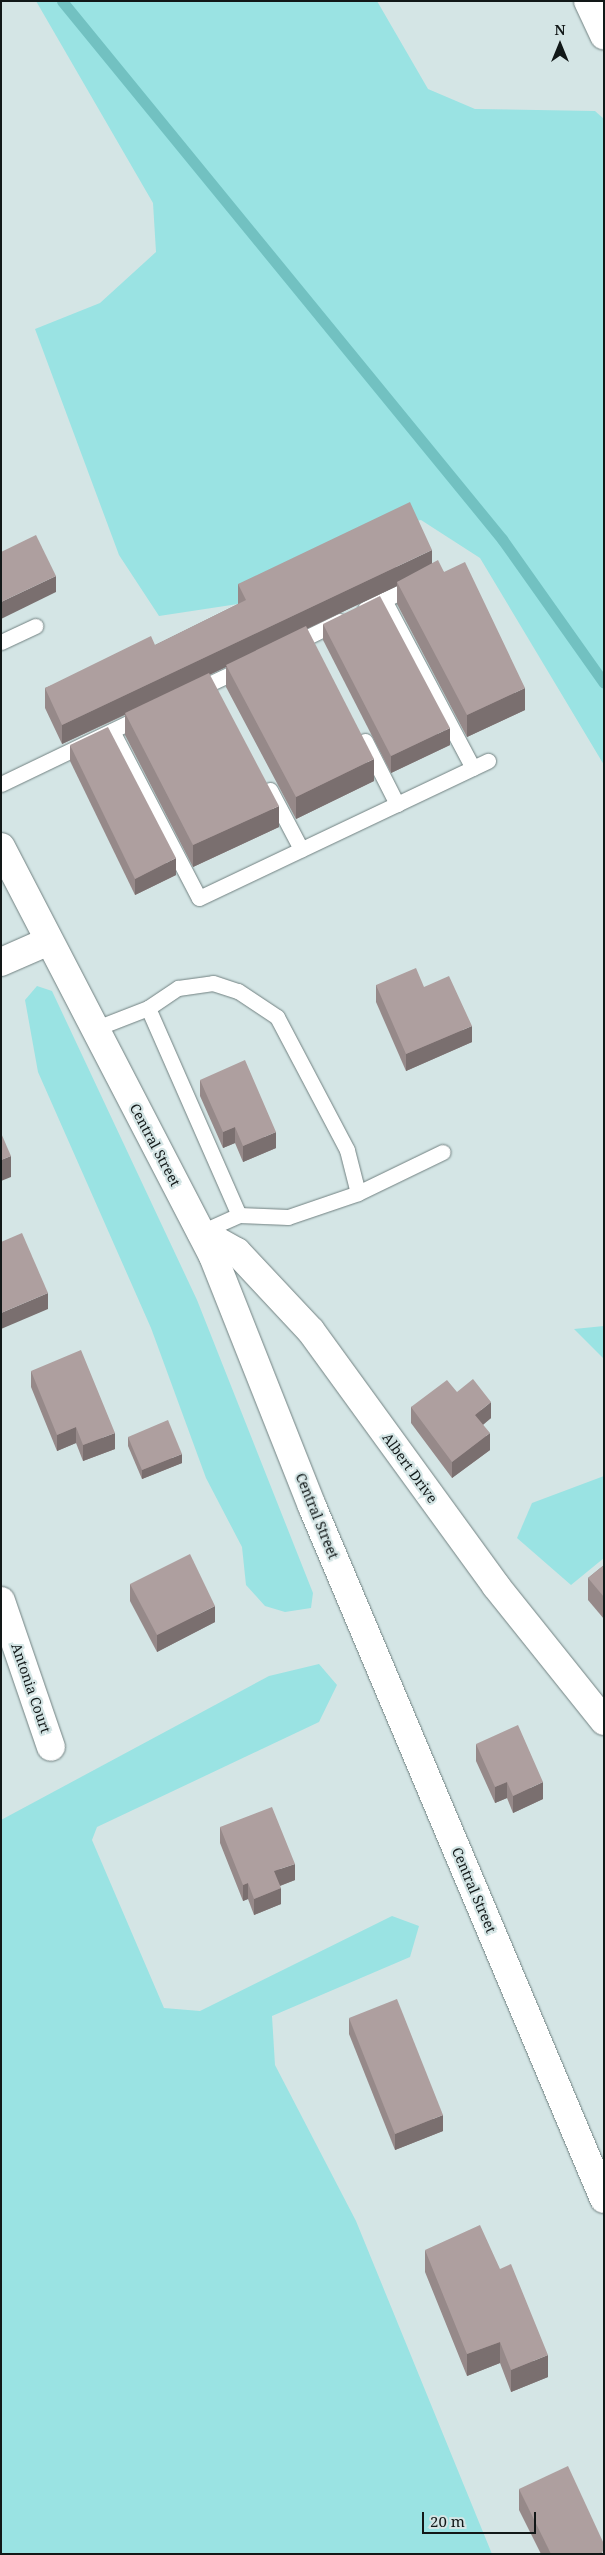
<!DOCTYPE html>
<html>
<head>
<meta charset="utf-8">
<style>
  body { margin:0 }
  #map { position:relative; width:605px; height:2555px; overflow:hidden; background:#d4e5e5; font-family:"Noto Serif",serif }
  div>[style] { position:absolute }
  .green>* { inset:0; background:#9ae3e3 }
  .stream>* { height:11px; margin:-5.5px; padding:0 5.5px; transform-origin:5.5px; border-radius:5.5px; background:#72c1c1 }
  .roads { filter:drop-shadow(0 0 1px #718181) drop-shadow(0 0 1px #718181) }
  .service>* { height:15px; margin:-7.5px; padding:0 7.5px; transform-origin:7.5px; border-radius:7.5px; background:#fff }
  .minor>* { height:28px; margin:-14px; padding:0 14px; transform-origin:14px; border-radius:14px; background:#fff }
  .primary>* { height:28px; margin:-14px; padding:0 14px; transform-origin:14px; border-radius:14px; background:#fff }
  .wall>* { inset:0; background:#968989 }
  .shaded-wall>* { inset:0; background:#7a6f6f }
  .building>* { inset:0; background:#ae9f9f }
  span { translate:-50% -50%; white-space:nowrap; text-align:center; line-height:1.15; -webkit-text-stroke:4.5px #d4e5e5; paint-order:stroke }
  .street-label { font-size:14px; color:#121818 }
  .frame { position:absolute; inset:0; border:2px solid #121818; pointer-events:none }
  .north { position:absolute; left:535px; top:20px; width:50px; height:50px; -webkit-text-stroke:4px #d4e5e5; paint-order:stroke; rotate:0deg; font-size:14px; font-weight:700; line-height:20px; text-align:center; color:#121818 }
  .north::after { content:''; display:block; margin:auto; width:18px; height:22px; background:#121818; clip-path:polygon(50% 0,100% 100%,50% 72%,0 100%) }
  .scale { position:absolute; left:422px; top:2512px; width:114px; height:22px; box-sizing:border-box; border:2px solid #121818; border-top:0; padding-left:6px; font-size:15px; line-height:18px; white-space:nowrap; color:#121818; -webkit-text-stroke:4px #d4e5e5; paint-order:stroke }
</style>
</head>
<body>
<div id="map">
  <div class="green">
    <div style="clip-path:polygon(36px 1px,377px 1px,428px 89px,475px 109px,595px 111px,604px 119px,604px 765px,480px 558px,421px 520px,410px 522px,238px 604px,159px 616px,119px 555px,35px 329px,100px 303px,156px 252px,153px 203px)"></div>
    <div style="clip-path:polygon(37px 986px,52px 991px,197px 1300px,313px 1593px,311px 1608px,285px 1612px,265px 1606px,246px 1585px,242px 1547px,206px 1478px,151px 1328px,38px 1072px,25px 1000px)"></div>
    <div style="clip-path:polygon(604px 1326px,604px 1359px,574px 1329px)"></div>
    <div style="clip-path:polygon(604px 1476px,604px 1558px,571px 1585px,517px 1538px,532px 1503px)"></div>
    <div style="clip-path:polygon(319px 1664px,337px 1685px,319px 1722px,97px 1827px,92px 1840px,164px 2008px,200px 2011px,392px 1916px,419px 1926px,410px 1957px,272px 2016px,275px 2065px,356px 2221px,492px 2554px,1px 2554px,1px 1820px,269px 1676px)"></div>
  </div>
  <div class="stream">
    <div style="left:62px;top:1px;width:695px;rotate:50.72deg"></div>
    <div style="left:502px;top:539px;width:176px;rotate:54.7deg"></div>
  </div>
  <div class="roads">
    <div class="service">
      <div style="left:384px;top:600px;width:190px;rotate:62.1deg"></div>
      <div style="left:365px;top:609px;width:55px;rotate:-25.6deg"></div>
      <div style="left:1px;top:642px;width:38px;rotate:-25deg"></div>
      <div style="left:293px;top:644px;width:52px;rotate:-26.1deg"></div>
      <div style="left:196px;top:690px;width:52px;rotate:-25.1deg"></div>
      <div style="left:112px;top:731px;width:188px;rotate:62.5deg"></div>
      <div style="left:199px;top:898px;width:320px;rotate:-25.4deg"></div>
      <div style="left:365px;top:741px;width:71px;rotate:63.1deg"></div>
      <div style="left:1px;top:784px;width:157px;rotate:-25.7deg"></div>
      <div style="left:270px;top:790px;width:67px;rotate:62.3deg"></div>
      <div style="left:148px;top:1008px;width:36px;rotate:-34deg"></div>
      <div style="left:178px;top:988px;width:35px;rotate:-8deg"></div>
      <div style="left:213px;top:983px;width:26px;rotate:18deg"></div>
      <div style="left:238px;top:991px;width:47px;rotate:33.7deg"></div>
      <div style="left:277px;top:1017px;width:150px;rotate:62.2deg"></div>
      <div style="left:347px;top:1150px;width:44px;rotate:75.7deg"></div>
      <div style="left:94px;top:1029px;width:58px;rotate:-21.3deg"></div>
      <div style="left:148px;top:1008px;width:226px;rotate:66.3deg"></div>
      <div style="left:201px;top:1232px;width:42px;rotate:-24.1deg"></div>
      <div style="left:239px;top:1215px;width:49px;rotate:2.3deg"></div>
      <div style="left:288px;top:1217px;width:74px;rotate:-18.9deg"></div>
      <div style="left:358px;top:1193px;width:94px;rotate:-25.8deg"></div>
    </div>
    <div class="minor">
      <div style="left:588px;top:1px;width:38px;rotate:65deg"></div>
      <div style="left:1px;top:962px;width:52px;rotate:-23.6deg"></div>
      <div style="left:201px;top:1232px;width:41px;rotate:29.1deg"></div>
      <div style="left:237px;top:1252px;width:108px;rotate:46.9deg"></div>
      <div style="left:311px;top:1331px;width:315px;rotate:54deg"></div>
      <div style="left:496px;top:1586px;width:173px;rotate:51.3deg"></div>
      <div style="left:1px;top:1601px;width:154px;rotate:71.1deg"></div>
    </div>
    <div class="primary">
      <div style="left:1px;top:847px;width:461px;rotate:62.6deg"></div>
      <div style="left:213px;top:1256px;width:269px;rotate:68.4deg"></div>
      <div style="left:312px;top:1506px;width:752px;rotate:67.15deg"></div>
    </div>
  </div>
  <div class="wall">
    <div style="clip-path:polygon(432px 563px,444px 572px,525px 710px,467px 737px,397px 604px,397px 586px,307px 629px,374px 781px,296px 819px,226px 687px,226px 667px,209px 675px,279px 827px,193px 867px,125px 735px,125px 715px,62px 744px,45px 708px,45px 688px,155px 645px,238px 604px,238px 584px)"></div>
    <div style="clip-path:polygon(323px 624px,450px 745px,391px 773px,323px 640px)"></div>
    <div style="clip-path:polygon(70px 745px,176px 875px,135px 895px,70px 761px)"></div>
    <div style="clip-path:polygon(376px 985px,424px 987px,472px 1042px,406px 1071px,376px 1002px)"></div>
    <div style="clip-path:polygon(200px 1080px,276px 1148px,243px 1162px,235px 1143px,223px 1148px,200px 1096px)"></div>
    <div style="clip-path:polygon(31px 1371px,115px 1449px,83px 1461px,76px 1443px,57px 1451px,31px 1387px)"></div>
    <div style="clip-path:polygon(457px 1392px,491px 1418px,483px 1425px,490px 1450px,452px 1478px,411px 1423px,411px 1407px)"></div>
    <div style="clip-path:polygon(128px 1437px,182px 1463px,142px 1479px,128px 1446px)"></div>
    <div style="clip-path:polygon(604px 1565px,604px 1619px,588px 1600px,588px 1578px)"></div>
    <div style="clip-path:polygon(130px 1584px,215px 1622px,157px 1652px,130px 1601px)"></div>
    <div style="clip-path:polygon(476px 1744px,543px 1799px,513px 1813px,507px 1798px,495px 1803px,476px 1761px)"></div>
    <div style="clip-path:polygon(220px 1827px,295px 1880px,280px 1886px,281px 1904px,254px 1915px,248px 1899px,243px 1901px,220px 1843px)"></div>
    <div style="clip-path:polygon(603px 1990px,604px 1990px,604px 2016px,603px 2015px)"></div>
    <div style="clip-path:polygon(349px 2018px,443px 2131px,395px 2150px,349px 2034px)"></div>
    <div style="clip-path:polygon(425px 2250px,548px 2377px,511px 2392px,500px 2363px,467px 2376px,425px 2272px)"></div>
    <div style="clip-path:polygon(519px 2489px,604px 2554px,541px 2554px,519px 2510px)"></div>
  </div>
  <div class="shaded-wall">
    <div style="clip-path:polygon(432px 550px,432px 569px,397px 582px,397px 586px,226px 667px,226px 665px,226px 667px,62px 744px,62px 725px)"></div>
    <div style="clip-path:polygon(56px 576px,56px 592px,1px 619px,1px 602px)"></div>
    <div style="clip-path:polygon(525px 688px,525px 710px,467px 737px,467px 715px)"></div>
    <div style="clip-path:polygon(450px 728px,450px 745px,391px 773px,391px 756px)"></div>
    <div style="clip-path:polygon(374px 759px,374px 781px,296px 819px,296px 797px)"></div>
    <div style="clip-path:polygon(279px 806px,279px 827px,193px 867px,193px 845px)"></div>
    <div style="clip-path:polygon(176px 858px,176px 875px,135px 895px,135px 879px)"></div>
    <div style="clip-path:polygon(472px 1026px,472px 1042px,406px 1071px,406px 1054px)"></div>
    <div style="clip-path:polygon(235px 1127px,235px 1143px,223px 1148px,223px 1132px)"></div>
    <div style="clip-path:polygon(276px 1132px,276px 1148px,243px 1162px,243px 1146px)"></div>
    <div style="clip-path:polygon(11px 1156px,11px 1177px,1px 1181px,1px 1160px)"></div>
    <div style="clip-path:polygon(48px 1293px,48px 1309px,1px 1329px,1px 1313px)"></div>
    <div style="clip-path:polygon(491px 1402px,491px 1418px,475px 1431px,475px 1415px)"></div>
    <div style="clip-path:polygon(76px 1427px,76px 1443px,57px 1451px,57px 1435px)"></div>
    <div style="clip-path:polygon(115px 1433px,115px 1449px,83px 1461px,83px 1445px)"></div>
    <div style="clip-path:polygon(490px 1433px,490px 1450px,452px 1478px,452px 1462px)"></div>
    <div style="clip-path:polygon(182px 1454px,182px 1463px,142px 1479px,142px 1470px)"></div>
    <div style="clip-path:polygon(215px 1606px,215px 1622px,157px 1652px,157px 1635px)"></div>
    <div style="clip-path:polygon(507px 1782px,507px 1798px,495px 1803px,495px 1787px)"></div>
    <div style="clip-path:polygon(543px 1782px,543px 1799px,513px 1813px,513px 1796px)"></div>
    <div style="clip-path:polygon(295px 1864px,295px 1880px,274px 1888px,274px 1871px)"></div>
    <div style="clip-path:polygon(248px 1883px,248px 1899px,243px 1901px,243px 1885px)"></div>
    <div style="clip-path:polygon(281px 1888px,281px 1904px,254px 1915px,254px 1899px)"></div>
    <div style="clip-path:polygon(443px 2115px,443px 2131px,395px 2150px,395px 2134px)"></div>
    <div style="clip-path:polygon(500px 2342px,500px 2363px,467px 2376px,467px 2354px)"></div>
    <div style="clip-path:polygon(548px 2355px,548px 2377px,511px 2392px,511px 2370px)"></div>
  </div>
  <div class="building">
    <div style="clip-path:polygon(410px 502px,432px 550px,62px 725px,45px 688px,151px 636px,155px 645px,246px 600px,238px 584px)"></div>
    <div style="clip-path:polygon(36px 535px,56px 576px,1px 602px,1px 552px)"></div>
    <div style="clip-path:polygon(438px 560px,444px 572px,465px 562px,525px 688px,467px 715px,397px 582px)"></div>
    <div style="clip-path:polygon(380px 596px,450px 728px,391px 756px,323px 624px)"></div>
    <div style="clip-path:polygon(306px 626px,374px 759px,296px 797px,226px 665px)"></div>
    <div style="clip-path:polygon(209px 673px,279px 806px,193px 845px,125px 713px)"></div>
    <div style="clip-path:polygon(108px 727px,176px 858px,135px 879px,70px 745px)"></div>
    <div style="clip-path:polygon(416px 968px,424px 987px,449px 976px,472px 1026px,406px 1054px,376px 985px)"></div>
    <div style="clip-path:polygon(245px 1060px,276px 1132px,243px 1146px,235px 1127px,223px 1132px,200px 1080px)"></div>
    <div style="clip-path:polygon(1px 1133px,11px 1156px,1px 1160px)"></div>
    <div style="clip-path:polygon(22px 1233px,48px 1293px,1px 1313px,1px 1242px)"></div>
    <div style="clip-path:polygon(81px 1350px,115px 1433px,83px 1445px,76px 1427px,57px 1435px,31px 1371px)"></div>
    <div style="clip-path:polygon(473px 1379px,491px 1402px,475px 1415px,490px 1433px,452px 1462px,411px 1407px,447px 1380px,457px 1392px)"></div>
    <div style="clip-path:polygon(168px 1420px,182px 1454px,142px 1470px,128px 1437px)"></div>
    <div style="clip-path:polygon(190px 1554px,215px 1606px,157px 1635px,130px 1584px)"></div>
    <div style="clip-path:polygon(604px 1565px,604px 1597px,588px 1578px)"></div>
    <div style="clip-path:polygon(518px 1725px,543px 1782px,513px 1796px,507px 1782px,495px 1787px,476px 1744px)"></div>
    <div style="clip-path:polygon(272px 1807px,295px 1864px,274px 1871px,281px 1888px,254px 1899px,248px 1883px,243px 1885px,220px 1827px)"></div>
    <div style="clip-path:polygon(397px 1999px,443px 2115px,395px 2134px,349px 2018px)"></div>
    <div style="clip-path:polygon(480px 2225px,500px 2269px,511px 2264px,548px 2355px,511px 2370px,500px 2342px,467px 2354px,425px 2250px)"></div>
    <div style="clip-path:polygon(568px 2466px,604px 2544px,604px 2551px,597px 2554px,551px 2554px,519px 2489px)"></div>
  </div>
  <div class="street-label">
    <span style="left:155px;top:1145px;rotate:62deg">Central Street</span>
    <span style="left:410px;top:1468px;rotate:54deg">Albert Drive</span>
    <span style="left:317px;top:1516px;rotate:68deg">Central Street</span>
    <span style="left:31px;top:1688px;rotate:71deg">Antonia Court</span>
    <span style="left:474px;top:1890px;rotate:67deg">Central Street</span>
  </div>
  <div class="frame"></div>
  <div class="north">N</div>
  <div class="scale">20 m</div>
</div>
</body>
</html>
